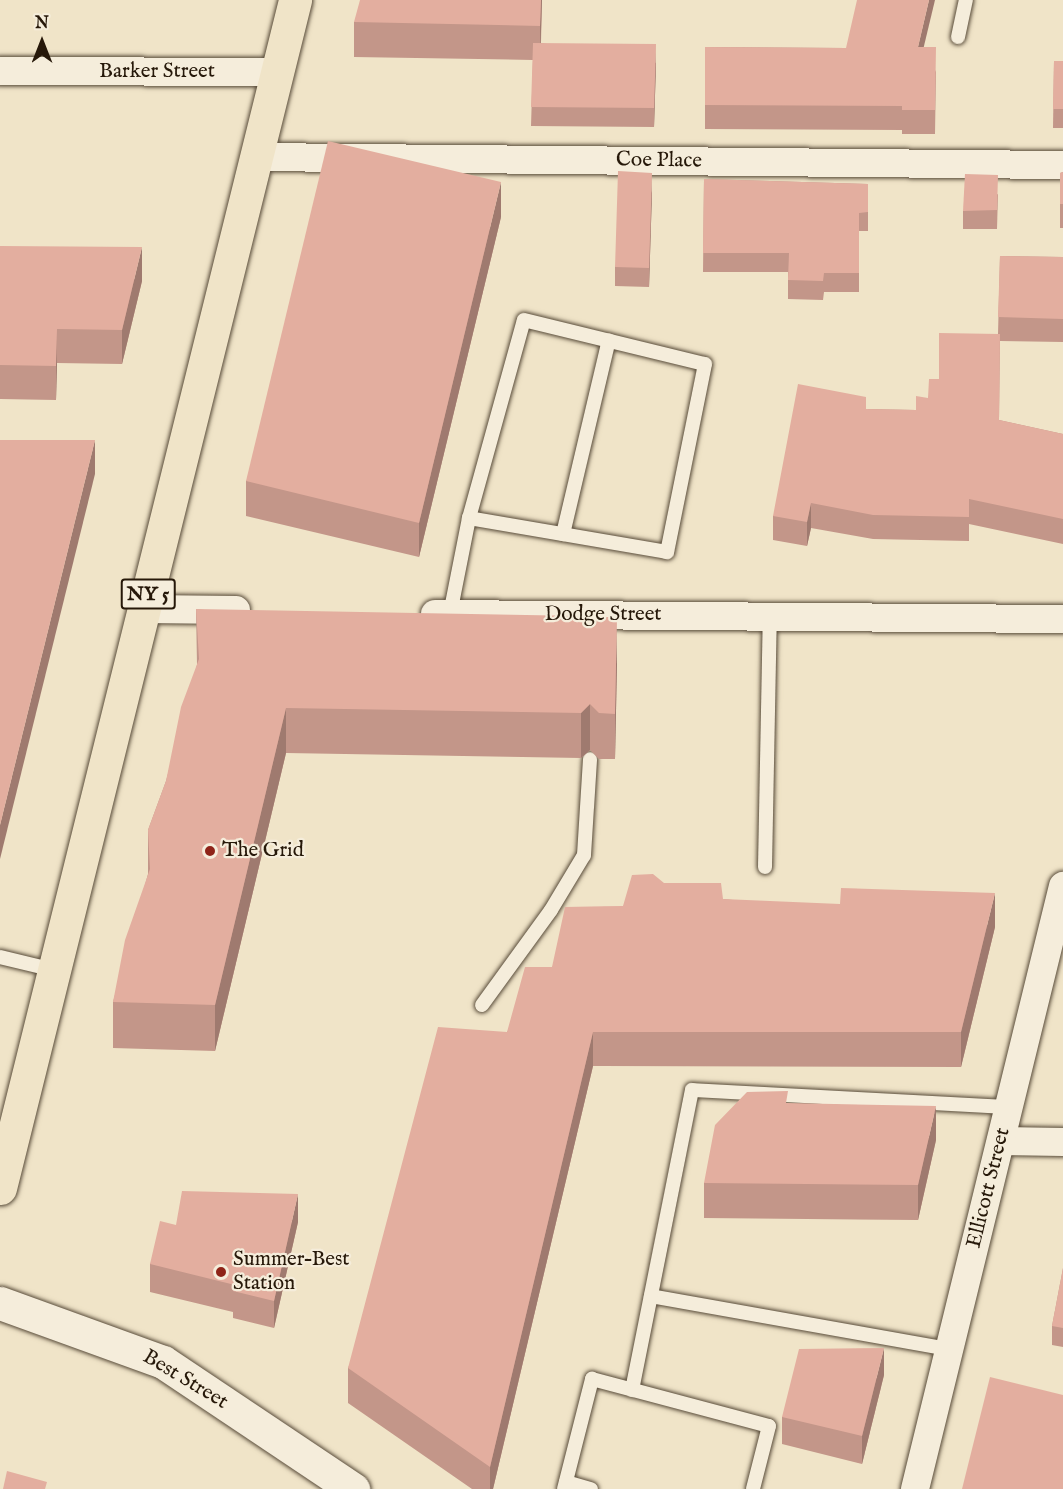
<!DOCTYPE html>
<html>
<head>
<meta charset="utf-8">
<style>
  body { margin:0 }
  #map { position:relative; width:1063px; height:1489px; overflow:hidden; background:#f0e4c8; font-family:"IM FELL English",serif }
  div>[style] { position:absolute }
  .roads { filter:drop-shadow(0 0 2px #584b39) drop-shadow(0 0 2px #584b39) }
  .service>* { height:14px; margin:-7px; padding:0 7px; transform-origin:7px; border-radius:7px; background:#f5eddb }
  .minor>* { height:28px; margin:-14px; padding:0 14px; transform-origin:14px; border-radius:14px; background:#f5eddb }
  .tertiary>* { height:33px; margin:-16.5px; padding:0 16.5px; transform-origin:16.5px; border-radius:16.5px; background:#f5eddb }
  .primary>* { height:33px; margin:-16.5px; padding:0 16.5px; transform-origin:16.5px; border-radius:16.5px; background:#f0e4c8 }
  .wall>* { inset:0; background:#c39689 }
  .shaded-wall>* { inset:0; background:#9f7a6f }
  .building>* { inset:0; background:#e3ae9f }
  .dots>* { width:16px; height:16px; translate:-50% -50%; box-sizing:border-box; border:3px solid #f5eddb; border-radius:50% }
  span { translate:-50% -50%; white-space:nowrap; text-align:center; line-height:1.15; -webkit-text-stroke:4.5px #f5eddb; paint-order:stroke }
  .shield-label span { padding:2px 4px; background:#f5eddb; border:2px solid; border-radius:4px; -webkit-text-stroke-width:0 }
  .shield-label { font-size:20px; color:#261809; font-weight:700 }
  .street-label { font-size:21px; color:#261809 }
  .poi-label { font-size:21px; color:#261809 }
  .left { translate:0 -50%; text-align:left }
  .north { position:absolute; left:12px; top:12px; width:60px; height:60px; -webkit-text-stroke:4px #f5eddb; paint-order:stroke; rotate:0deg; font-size:16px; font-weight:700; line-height:24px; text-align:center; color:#261809 }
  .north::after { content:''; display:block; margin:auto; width:21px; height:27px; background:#261809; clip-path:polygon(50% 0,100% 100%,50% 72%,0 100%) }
</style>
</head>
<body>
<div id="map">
  <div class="roads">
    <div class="service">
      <div style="left:958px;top:37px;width:38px;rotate:-78deg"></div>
      <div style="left:563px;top:534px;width:199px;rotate:-76.7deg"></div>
      <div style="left:450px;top:614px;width:98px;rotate:-78.8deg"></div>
      <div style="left:469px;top:518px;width:205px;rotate:-74.5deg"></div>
      <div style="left:524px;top:320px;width:186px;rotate:13.7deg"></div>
      <div style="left:705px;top:364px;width:192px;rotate:101.4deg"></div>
      <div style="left:667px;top:552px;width:201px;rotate:-170.3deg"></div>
      <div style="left:765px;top:867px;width:251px;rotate:-88.9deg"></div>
      <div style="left:0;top:957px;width:56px;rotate:13.5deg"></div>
      <div style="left:482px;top:1005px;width:117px;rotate:-54deg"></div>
      <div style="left:551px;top:910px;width:64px;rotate:-59deg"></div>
      <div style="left:584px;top:855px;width:96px;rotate:-86.4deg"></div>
      <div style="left:651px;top:1296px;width:304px;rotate:10.1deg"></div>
      <div style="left:632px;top:1390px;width:306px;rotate:-78.7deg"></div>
      <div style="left:692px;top:1090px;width:317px;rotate:3.1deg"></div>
      <div style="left:566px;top:1482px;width:26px;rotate:16deg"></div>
      <div style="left:564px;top:1489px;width:114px;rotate:-75.7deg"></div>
      <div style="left:592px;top:1379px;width:183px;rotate:14.9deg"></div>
      <div style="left:769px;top:1426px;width:65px;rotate:104.3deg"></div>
    </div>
    <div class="minor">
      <div style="left:0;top:71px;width:278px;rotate:0.2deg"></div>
      <div style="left:255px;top:157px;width:808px;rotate:0.57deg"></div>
      <div style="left:144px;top:609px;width:92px;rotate:0.6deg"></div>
      <div style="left:435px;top:614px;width:628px;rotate:0.46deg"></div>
      <div style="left:1001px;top:1141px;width:62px;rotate:0.9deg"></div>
      <div style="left:915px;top:1489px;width:621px;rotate:-76.21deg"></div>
    </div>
    <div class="tertiary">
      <div style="left:0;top:1303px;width:173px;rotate:19.9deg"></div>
      <div style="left:163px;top:1362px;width:229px;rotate:33.8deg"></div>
    </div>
    <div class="primary">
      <div style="left:0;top:1188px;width:1224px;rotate:-76.05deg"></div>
    </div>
  </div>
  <div class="wall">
    <div style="clip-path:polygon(542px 0,541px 43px,656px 63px,654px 127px,531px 126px,533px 60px,354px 57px,354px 22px)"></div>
    <div style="clip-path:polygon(705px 47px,846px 48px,924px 47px,936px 72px,935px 134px,902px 134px,902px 130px,705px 129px)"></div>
    <div style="clip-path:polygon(1054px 61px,1063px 61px,1063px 128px,1053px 128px)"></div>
    <div style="clip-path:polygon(1063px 172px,1063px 228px,1060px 228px,1060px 173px)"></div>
    <div style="clip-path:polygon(704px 179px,868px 184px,868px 231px,859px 231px,859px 292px,824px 292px,823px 300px,788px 299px,788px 272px,703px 272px)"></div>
    <div style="clip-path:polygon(652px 191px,649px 287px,615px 286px,615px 267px)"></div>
    <div style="clip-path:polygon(998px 194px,997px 229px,963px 229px,963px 211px)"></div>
    <div style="clip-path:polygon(501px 217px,419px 557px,246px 516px,246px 481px)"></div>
    <div style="clip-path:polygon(0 246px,142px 281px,122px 364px,57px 363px,56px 400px,0 399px)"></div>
    <div style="clip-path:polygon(1000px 256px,1063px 257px,1063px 342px,1000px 341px,999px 420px,1063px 434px,1063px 544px,969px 524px,969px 541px,873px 539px,811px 528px,807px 546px,773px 540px,773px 516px,866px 409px,916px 410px,928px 398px,939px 379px,998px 334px)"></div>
    <div style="clip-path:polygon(196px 609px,617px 663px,615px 759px,599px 759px,590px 750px,581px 758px,286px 753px,215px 1051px,113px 1048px,113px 1002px,148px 874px,148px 830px,166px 781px,197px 665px)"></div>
    <div style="clip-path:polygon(664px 883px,723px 899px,995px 927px,961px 1067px,593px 1066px,493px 1489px,472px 1489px,348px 1403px,348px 1368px,507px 1032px,552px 967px,623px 906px)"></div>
    <div style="clip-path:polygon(788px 1103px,936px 1140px,918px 1220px,704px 1218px,704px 1183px)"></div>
    <div style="clip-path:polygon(298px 1222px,274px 1328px,233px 1318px,233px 1312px,150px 1292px,150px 1264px,176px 1225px)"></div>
    <div style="clip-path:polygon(1063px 1268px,1063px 1347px,1052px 1345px,1052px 1326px)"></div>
    <div style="clip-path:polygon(884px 1375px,862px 1464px,782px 1444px,782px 1417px)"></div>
  </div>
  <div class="shaded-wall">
    <div style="clip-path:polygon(541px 0,542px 0,540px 61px,540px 26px)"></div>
    <div style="clip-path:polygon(929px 0,935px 0,918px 71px,918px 47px)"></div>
    <div style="clip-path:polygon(656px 44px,656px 63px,654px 127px,654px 108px)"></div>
    <div style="clip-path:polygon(652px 173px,652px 191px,649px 287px,649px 268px)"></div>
    <div style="clip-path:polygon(501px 182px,501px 217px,419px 557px,419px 523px)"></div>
    <div style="clip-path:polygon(142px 247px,142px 281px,122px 364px,122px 330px)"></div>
    <div style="clip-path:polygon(57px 329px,57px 363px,56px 400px,56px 366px)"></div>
    <div style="clip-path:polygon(95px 440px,95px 474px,0 859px,0 825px)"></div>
    <div style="clip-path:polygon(811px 503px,811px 528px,807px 546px,807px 522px)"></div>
    <div style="clip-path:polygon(617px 617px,617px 663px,615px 759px,615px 714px)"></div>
    <div style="clip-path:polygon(590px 704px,590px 750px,581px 758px,581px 713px)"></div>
    <div style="clip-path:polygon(286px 708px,286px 753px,215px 1051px,215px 1005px)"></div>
    <div style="clip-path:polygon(995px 893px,995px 927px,961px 1067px,961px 1032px)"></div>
    <div style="clip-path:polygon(593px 1032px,593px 1066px,493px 1489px,490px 1489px,490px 1467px)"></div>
    <div style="clip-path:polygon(936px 1106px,936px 1140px,918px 1220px,918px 1185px)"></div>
    <div style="clip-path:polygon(298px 1194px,298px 1222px,274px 1328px,274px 1301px)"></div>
    <div style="clip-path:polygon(884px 1348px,884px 1375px,862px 1464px,862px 1436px)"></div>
  </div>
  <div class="building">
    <div style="clip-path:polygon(360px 0,541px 0,540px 26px,354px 22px)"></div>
    <div style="clip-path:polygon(857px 0,929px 0,918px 47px,936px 47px,935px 110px,902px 110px,902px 106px,705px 105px,705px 47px,846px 48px)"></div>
    <div style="clip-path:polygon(533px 43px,656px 44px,654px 108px,531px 107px)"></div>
    <div style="clip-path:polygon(1054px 61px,1063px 61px,1063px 109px,1053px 109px)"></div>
    <div style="clip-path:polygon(328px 141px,501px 182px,419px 523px,246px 481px)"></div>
    <div style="clip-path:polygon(618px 171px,652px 173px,649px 268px,615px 267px)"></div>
    <div style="clip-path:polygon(1063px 172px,1063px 204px,1060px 204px,1060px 173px)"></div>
    <div style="clip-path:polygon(965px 174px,998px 175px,997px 210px,963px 211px)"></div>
    <div style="clip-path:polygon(704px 179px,868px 184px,868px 212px,859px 213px,859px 273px,824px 273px,823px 281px,788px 280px,789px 253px,703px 253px)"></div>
    <div style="clip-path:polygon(0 246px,142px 247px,122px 330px,57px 329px,56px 366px,0 365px)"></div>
    <div style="clip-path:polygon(1000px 256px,1063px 257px,1063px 319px,998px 317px)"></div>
    <div style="clip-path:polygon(939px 333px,1000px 334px,999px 420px,1063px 434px,1063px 519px,969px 499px,969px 517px,873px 515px,811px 503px,807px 522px,773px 516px,798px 384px,866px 397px,866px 409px,916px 410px,916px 396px,928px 398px,929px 379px,939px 379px)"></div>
    <div style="clip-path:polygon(0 440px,95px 440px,0 825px)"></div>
    <div style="clip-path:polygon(196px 609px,581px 616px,589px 625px,599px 617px,617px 617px,615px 714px,599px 713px,590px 704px,581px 713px,286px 708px,215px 1005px,113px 1002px,125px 940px,150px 869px,148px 830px,166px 781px,181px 707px,199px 659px)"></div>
    <div style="clip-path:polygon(653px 874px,664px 883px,721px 883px,723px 899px,840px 904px,841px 888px,995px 893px,961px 1032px,593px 1032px,490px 1467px,348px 1368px,438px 1027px,507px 1032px,525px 967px,552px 967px,565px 907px,623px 906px,632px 875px)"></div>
    <div style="clip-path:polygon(788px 1091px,786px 1103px,936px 1106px,918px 1185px,704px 1183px,715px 1125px,747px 1092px)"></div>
    <div style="clip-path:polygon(182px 1191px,298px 1194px,274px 1301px,233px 1291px,235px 1285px,150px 1264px,160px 1221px,176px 1225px)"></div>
    <div style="clip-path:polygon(1063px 1268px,1063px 1328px,1052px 1326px)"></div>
    <div style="clip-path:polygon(884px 1348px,862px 1436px,782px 1417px,799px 1349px)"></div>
    <div style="clip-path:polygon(990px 1377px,1063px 1395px,1063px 1489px,962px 1489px)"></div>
    <div style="clip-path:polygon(7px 1471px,47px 1482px,45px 1489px,3px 1489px)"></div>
  </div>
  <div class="dots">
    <div style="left:210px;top:851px;background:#8f2418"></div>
    <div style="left:221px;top:1272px;background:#8f2418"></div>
  </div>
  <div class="shield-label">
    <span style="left:148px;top:594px">NY 5</span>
  </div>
  <div class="street-label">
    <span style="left:157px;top:72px">Barker Street</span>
    <span style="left:659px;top:161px;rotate:1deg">Coe Place</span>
    <span style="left:603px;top:615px">Dodge Street</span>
    <span style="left:989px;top:1188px;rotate:-76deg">Ellicott Street</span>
    <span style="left:185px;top:1380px;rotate:31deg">Best Street</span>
  </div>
  <div class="poi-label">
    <span class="left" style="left:222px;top:851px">The Grid</span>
    <span class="left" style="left:233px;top:1272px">Summer–Best<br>Station</span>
  </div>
  <div class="north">N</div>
</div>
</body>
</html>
